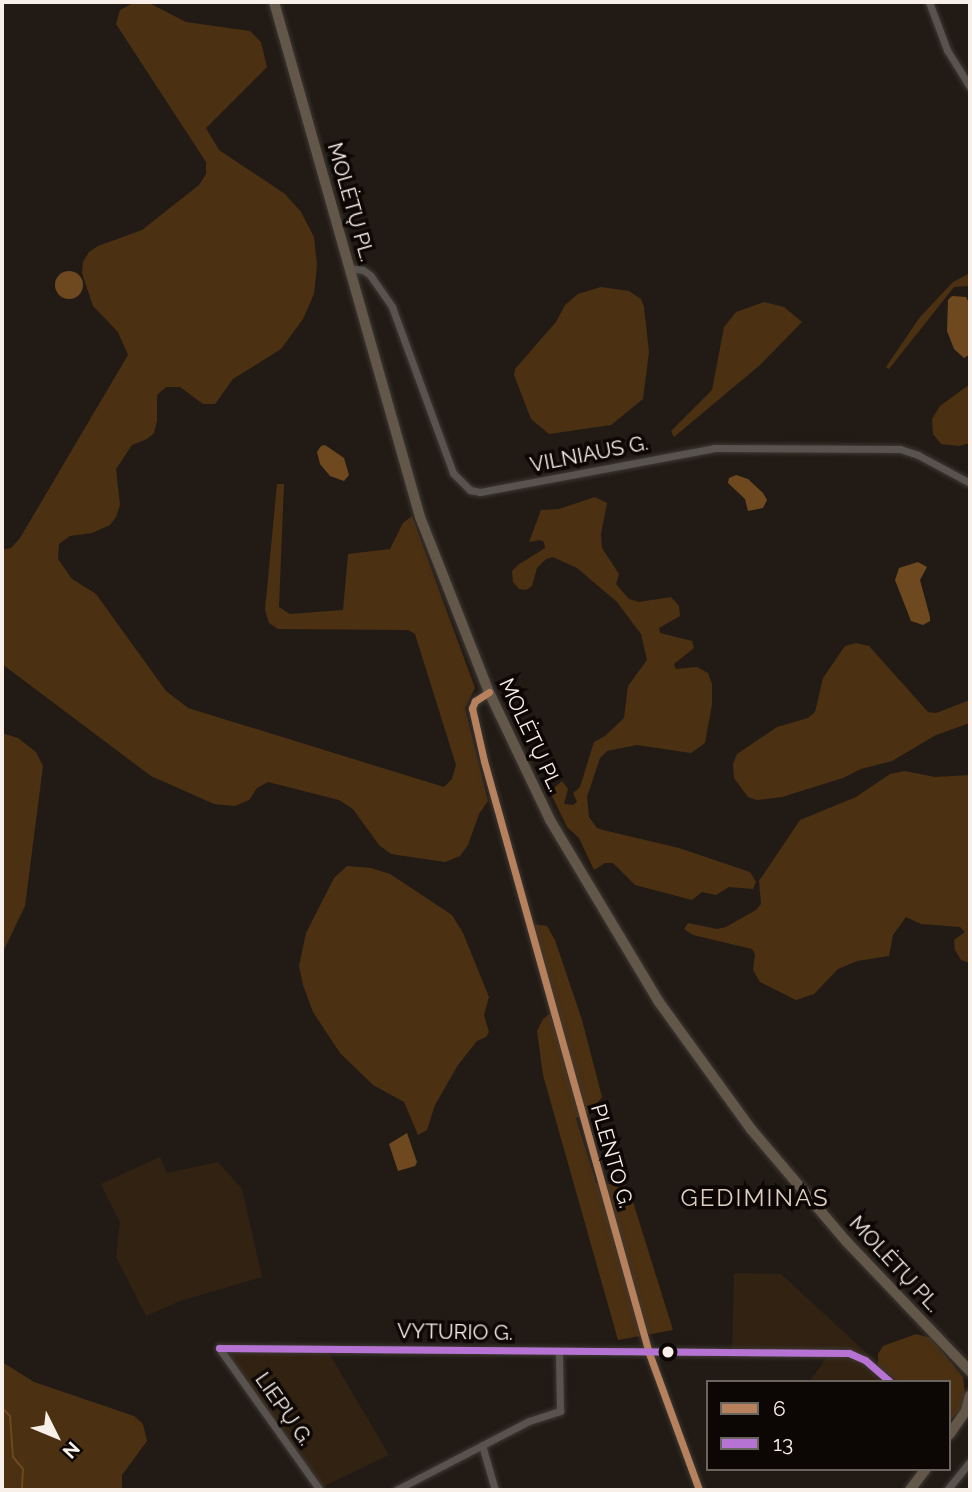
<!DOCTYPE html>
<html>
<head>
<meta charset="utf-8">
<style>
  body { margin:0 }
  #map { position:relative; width:972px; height:1492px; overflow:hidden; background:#221b15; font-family:Raleway,sans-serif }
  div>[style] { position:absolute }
  .built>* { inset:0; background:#322212 }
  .green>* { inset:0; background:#4b3012 }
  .water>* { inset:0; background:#6e481e }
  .round { border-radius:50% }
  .stream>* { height:2px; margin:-1px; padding:0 1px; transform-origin:1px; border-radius:1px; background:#6e481e }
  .roads { filter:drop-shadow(0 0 2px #3e3834) drop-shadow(0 0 2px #3e3834) }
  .minor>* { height:7px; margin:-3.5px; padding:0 3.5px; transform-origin:3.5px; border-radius:3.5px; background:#58534e }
  .highway>* { height:10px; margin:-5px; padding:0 5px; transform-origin:5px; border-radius:5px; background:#635749 }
  .bus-1>* { height:7px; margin:-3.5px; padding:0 3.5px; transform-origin:3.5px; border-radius:3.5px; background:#b6815c }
  .bus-2>* { height:7px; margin:-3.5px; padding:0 3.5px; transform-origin:3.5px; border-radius:3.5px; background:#b673d3 }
  .dots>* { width:19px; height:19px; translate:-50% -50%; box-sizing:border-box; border:4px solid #0c0704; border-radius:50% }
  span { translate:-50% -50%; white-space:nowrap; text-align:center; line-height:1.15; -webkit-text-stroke:7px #0c0704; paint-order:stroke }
  .street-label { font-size:21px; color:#f8f0e8 }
  .quarter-label { font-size:24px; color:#dfcfc0; letter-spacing:2px }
  .frame { position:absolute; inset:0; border:4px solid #f8f0e8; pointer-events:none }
  .legend { position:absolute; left:706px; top:1380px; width:245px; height:91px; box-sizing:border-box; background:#0c0704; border:2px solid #6a645f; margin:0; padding:9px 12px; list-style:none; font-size:21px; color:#f8f0e8 }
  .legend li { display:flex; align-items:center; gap:14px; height:35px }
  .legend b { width:35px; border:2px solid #6a645f }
  .north { position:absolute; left:21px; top:1401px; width:70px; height:70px; -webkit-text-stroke:5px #0c0704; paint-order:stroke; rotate:133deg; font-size:19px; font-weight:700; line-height:28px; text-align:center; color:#f8f0e8 }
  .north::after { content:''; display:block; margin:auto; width:24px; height:32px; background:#f8f0e8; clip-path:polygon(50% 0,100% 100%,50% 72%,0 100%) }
</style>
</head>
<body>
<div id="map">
  <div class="built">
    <div style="clip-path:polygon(160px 1157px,167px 1173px,218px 1162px,242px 1189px,262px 1277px,180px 1301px,146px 1316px,116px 1257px,120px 1222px,101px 1184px)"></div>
    <div style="clip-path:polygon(734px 1273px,781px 1274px,898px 1382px,809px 1382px,827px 1357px,732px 1357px)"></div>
    <div style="clip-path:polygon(233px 1351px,329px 1353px,389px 1455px,322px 1487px,228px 1358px)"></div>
  </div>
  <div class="green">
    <div style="clip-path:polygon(135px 2px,151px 4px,186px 22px,250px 31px,261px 42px,267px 67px,206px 128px,219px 150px,285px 194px,301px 212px,314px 237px,317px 265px,314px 294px,303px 319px,281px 349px,233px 379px,215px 404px,203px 404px,180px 387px,166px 387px,157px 395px,157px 421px,154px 433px,147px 439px,132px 445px,116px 469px,120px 505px,116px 517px,110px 525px,92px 533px,70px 536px,59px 544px,58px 559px,72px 579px,96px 594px,166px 691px,188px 708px,444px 787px,452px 779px,456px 765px,415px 634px,408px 630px,278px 629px,269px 623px,265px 610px,277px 484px,284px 484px,279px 607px,290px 614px,343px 610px,348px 554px,390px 549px,403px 523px,412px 516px,475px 688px,465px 708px,488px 801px,479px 814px,468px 845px,460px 856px,445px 862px,391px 854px,379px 845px,353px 809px,339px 800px,268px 782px,257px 788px,249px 800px,235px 806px,214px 804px,151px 776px,2px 664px,2px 550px,11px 548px,20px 538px,128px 355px,118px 332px,93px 306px,82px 273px,83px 262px,89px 252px,98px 246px,142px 230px,199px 185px,206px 174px,206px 162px,116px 24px,120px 10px)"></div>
    <div style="clip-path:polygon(970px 273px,970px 286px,954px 287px,889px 369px,886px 367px,920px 317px,953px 282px)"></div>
    <div style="clip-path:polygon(601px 287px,629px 291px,641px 299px,644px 307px,649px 352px,643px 399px,611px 425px,549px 434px,531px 419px,514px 375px,515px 369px,556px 322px,565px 305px,578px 294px)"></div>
    <div style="clip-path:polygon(764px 302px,784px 307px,802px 322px,760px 365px,674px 437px,671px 431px,712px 390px,724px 327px,736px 312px)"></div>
    <div style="clip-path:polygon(970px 384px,970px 443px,959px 446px,941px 444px,933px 434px,932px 419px,940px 406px)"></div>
    <div style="clip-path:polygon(595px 497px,607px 503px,601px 534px,602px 548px,619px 574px,616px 584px,629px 599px,639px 602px,671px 597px,679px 606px,680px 616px,659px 628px,660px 633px,692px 641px,694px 648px,674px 664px,676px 669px,697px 667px,708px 673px,712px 684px,712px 704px,705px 743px,691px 753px,637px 745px,607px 751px,600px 758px,587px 797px,589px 817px,597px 828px,603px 830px,679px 848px,750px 872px,756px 882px,753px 889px,729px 887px,716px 895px,702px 892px,692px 900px,635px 885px,613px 863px,605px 863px,594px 870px,579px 838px,567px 827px,552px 796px,555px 787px,562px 781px,568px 789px,564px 804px,573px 805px,577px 802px,573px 793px,580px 787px,594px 742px,605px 736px,624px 718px,628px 686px,647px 660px,641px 634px,617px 602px,577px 568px,553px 557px,546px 559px,537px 568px,532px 586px,526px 590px,519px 589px,513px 582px,512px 571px,518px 565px,545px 548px,544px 542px,540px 540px,529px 542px,541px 510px,559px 509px)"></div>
    <div style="clip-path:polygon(856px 643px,869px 646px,928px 712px,936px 713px,970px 700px,970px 723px,936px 735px,892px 761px,861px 769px,843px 778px,782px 797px,757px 800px,748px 797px,734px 778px,733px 764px,737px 754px,777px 727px,808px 718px,815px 712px,823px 678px,845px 646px)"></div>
    <div style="clip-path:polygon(2px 733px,18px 738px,36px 752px,43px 766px,25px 906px,2px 954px)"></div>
    <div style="clip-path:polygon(905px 771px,935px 777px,970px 775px,970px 963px,961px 960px,955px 950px,954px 940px,965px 932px,960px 927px,921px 924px,906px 917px,893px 935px,889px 956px,857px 961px,838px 969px,814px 994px,796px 1000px,760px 982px,753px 970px,755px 954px,752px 949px,693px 935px,684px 929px,688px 923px,717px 929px,726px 927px,756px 910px,761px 904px,759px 881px,800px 820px,856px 797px,890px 774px)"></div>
    <div style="clip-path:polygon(347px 866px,371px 868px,390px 874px,452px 915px,463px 933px,489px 997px,484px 1015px,489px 1032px,486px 1037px,477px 1041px,458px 1065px,435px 1105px,427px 1130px,418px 1135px,404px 1102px,373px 1085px,340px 1053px,313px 1012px,303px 985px,299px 966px,306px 933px,334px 878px)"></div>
    <div style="clip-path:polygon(533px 924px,547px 926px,555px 940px,582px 1020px,602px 1097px,590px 1112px,576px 1118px,596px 1183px,625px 1185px,629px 1189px,673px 1330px,618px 1340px,543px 1075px,537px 1031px,543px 1019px,557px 1008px)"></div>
    <div style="clip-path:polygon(916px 1334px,931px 1338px,963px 1377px,965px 1394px,962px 1408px,949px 1421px,949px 1382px,898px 1382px,878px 1365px,878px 1354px,883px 1346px)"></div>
    <div style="clip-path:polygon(2px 1362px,34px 1382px,134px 1416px,143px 1424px,147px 1441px,122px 1475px,122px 1490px,2px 1490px)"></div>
  </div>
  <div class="water">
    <div class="round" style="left:55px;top:271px;width:28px;height:28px"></div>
    <div style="clip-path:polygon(952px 296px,966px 297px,970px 305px,970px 354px,964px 358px,954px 349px,947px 331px,948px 300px)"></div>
    <div style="clip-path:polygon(325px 445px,344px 458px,349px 475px,344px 481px,330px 476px,320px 464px,317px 452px,321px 446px)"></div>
    <div style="clip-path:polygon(736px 475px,748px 479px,763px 493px,767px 500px,763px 508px,748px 511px,745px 499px,728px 483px,729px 478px)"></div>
    <div style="clip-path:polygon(918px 562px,927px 567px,920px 580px,930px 617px,930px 621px,923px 625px,911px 621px,895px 580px,899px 568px)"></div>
    <div style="clip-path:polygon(407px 1133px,417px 1162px,415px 1166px,398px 1171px,389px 1144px)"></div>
  </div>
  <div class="stream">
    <div style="left:2px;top:1408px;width:11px;rotate:45deg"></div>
    <div style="left:10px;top:1416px;width:41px;rotate:85.8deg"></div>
    <div style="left:13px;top:1457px;width:16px;rotate:50deg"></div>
    <div style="left:23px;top:1469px;width:21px;rotate:93deg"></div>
  </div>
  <div class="roads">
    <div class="minor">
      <div style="left:929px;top:2px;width:51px;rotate:69.4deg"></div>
      <div style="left:947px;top:50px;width:44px;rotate:58.1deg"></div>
      <div style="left:349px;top:268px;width:14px;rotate:8deg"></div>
      <div style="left:363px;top:270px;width:9px;rotate:36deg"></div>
      <div style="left:370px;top:275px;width:39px;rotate:55deg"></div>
      <div style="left:392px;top:307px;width:177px;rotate:69.8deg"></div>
      <div style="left:453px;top:473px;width:24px;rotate:45deg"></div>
      <div style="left:470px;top:490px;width:10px;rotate:11deg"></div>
      <div style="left:480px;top:492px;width:238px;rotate:-10.6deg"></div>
      <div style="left:714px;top:448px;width:186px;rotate:0.3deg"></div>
      <div style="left:900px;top:449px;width:19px;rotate:18deg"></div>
      <div style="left:918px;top:455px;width:59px;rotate:28.3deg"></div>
      <div style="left:489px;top:692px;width:17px;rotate:147deg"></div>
      <div style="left:475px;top:701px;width:8px;rotate:113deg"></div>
      <div style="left:472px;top:708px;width:54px;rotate:77.2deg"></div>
      <div style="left:484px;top:761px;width:615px;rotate:74.43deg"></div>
      <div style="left:649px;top:1353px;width:146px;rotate:69.9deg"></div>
      <div style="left:219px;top:1348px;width:630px;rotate:0.45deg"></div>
      <div style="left:849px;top:1353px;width:17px;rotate:24deg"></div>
      <div style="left:865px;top:1360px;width:33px;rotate:41deg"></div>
      <div style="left:219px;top:1348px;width:174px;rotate:54.6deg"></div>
      <div style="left:482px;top:1445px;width:47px;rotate:73.9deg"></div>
      <div style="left:396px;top:1490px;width:150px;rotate:-27.4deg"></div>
      <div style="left:529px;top:1421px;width:33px;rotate:-18deg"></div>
      <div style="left:560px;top:1411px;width:59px;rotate:-91deg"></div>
      <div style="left:947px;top:1490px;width:36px;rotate:-51deg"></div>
    </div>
    <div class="highway">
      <div style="left:274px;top:2px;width:535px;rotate:74.17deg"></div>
      <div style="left:420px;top:517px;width:188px;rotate:68.5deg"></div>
      <div style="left:489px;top:692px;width:142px;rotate:64.5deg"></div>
      <div style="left:550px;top:820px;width:212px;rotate:59.1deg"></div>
      <div style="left:659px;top:1002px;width:157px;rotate:54.1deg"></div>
      <div style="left:751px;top:1129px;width:147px;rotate:49.7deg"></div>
      <div style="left:846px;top:1241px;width:180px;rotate:46.4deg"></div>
      <div style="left:949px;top:1435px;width:29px;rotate:-55deg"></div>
      <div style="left:966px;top:1411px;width:16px;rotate:-76deg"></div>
      <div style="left:910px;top:1490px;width:26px;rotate:-53deg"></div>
    </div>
  </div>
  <div class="bus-1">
    <div style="left:489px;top:692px;width:17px;rotate:147deg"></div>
    <div style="left:475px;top:701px;width:8px;rotate:113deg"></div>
    <div style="left:472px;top:708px;width:54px;rotate:77.2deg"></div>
    <div style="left:484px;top:761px;width:615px;rotate:74.43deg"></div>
    <div style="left:649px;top:1353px;width:146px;rotate:69.9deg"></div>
  </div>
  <div class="bus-2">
    <div style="left:219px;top:1348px;width:630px;rotate:0.45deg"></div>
    <div style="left:849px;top:1353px;width:17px;rotate:24deg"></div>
    <div style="left:865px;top:1360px;width:33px;rotate:41deg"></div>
  </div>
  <div class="dots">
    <div style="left:668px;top:1352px;background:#f8f0e8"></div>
  </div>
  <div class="street-label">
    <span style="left:351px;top:202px;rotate:74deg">MOLĖTŲ PL.</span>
    <span style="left:589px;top:454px;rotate:-11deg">VILNIAUS G.</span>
    <span style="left:531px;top:735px;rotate:65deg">MOLĖTŲ PL.</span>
    <span style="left:612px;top:1156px;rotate:74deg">PLENTO G.</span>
    <span style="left:895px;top:1264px;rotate:47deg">MOLĖTŲ PL.</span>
    <span style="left:455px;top:1332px;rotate:1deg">VYTURIO G.</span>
    <span style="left:284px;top:1409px;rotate:55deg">LIEPŲ G.</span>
  </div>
  <div class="quarter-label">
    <span style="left:755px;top:1198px">GEDIMINAS</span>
  </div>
  <div class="frame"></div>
  <ul class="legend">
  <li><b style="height:9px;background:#b6815c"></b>6</li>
  <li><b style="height:9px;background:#b673d3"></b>13</li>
  </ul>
  <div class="north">N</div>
</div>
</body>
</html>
